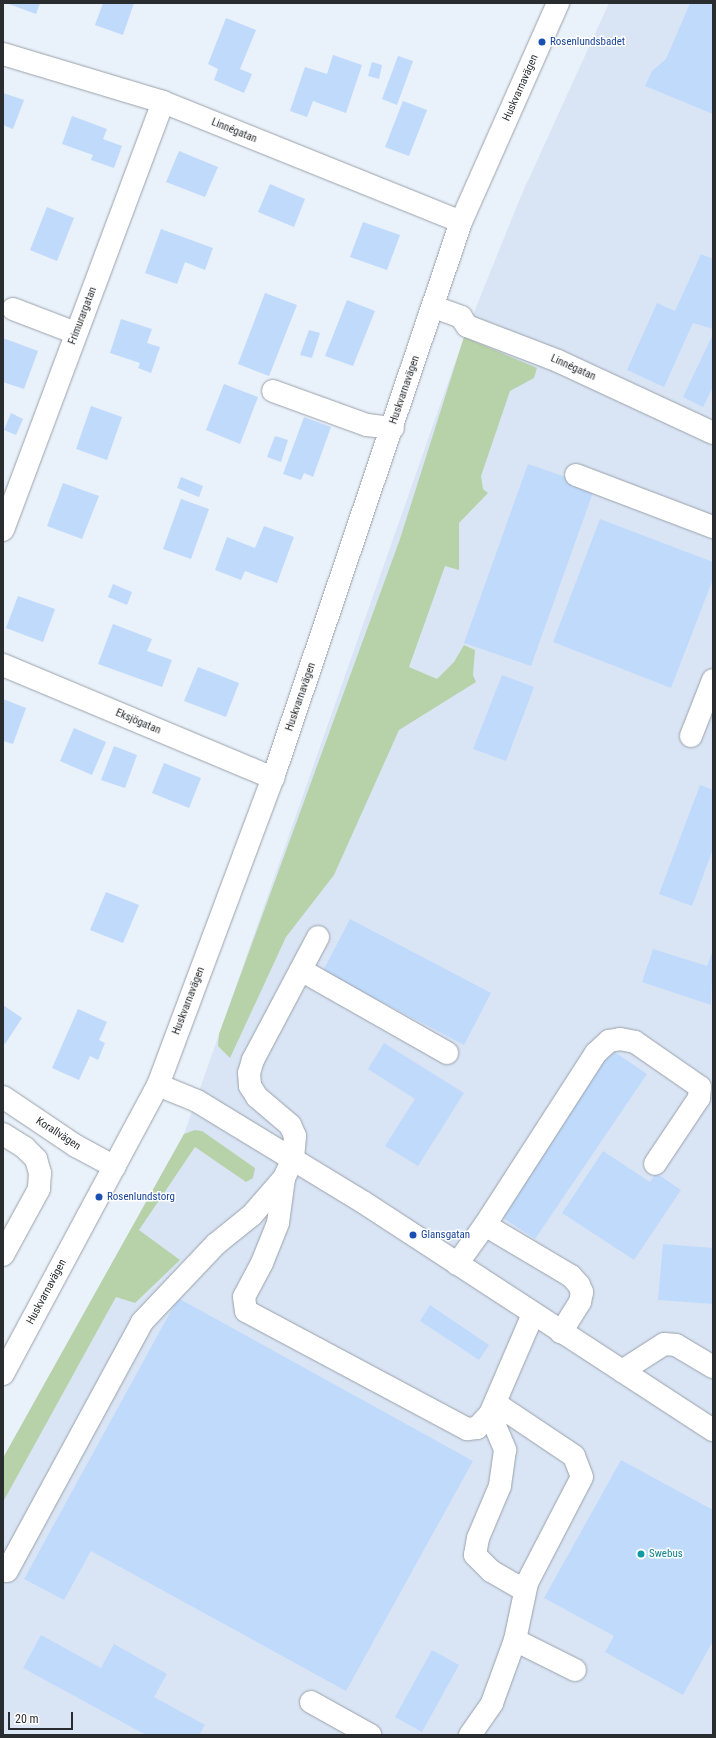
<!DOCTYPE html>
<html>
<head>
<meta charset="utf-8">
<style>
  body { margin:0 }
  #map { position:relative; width:716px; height:1738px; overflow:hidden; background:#e9f1fa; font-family:"Roboto Condensed",sans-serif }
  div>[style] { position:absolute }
  .built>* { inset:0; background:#d9e5f5 }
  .green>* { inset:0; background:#b7d2a9 }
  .building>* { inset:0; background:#c0dafb }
  .roads { filter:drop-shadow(0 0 1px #9aa1aa) drop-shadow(0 0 1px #9aa1aa) }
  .minor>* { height:22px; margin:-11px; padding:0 11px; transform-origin:11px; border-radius:11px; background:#fff }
  .dots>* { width:11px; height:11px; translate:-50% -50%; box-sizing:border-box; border:2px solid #fff; border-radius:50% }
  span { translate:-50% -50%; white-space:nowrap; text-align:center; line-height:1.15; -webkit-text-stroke:3px #fff; paint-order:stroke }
  .transit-label { font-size:11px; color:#164399 }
  .left { translate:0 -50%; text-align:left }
  .street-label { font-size:11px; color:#2a2d30 }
  .culture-label { font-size:11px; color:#0d838f }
  .frame { position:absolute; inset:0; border:4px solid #2a2d30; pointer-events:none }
  .scale { position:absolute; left:8px; top:1712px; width:65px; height:18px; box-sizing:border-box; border:2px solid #2a2d30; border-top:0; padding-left:5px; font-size:12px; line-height:14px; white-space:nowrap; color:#2a2d30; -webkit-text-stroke:3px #fff; paint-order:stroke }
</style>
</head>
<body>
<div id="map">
  <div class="built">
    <div style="clip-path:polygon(609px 3px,713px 3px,713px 1735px,3px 1735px,3px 1458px,184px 1134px,464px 337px,521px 196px)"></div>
  </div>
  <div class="green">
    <div style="clip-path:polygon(464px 337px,537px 368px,534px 378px,510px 391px,481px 476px,483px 489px,488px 493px,459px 523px,459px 570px,445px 566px,409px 667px,437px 679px,454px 662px,464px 645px,475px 650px,473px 675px,476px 682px,399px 730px,334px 875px,286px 937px,230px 1058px,218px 1046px,219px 1034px,400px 539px)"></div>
    <div style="clip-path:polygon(195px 1130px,202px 1131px,255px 1168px,253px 1178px,246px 1182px,195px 1147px,139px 1230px,180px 1260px,135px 1303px,116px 1297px,3px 1502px,3px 1458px,184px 1134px)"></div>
  </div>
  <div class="building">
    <div style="clip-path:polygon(6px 3px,40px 3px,36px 14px)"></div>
    <div style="clip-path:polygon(103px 3px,134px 3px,123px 35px,95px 25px)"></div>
    <div style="clip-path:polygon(690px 3px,713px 3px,713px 114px,645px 86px,652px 71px,666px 59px)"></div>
    <div style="clip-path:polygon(226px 18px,256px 30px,240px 69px,252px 74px,244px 93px,214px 80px,218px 69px,208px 64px)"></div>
    <div style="clip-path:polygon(333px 55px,362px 65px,346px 113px,313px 101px,307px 117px,290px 111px,305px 67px,327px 74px)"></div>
    <div style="clip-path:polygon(398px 56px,413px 61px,397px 105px,382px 99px)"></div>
    <div style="clip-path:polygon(372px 62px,382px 65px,379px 79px,368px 76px)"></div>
    <div style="clip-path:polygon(3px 93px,24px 100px,13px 129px,3px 125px)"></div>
    <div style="clip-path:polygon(403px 101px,427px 110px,409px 156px,385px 147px)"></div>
    <div style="clip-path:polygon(72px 116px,107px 129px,103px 139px,122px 146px,114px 168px,91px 160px,93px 155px,62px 144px)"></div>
    <div style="clip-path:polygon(179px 151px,218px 167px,205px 197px,166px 182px)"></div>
    <div style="clip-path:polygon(270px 184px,305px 199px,294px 227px,258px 212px)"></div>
    <div style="clip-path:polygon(47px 207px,74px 218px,57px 261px,30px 250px)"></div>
    <div style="clip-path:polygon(363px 222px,400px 235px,387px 270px,350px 257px)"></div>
    <div style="clip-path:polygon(161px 229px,213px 248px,205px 270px,185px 262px,177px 284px,145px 273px)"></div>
    <div style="clip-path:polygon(701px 254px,713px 259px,713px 329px,693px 323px,664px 387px,627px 370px,657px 303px,675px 311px)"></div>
    <div style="clip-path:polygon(265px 293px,297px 305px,269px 376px,238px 364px)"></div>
    <div style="clip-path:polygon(347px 300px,375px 311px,353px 366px,325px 356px)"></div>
    <div style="clip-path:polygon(121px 319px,152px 329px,147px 343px,160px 347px,151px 373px,138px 368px,140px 363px,110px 353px)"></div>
    <div style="clip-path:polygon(309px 330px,320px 333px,312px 358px,300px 355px)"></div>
    <div style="clip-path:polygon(713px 334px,713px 387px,703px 407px,683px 397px)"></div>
    <div style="clip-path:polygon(3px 338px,38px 351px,24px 389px,3px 382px)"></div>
    <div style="clip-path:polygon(224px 384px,258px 397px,240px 444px,206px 430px)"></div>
    <div style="clip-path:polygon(91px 406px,122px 417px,107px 460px,76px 449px)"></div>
    <div style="clip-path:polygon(11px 413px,23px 419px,16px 435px,4px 430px)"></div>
    <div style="clip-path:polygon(304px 417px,331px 427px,313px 477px,304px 473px,301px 480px,283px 474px)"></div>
    <div style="clip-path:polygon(275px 436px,288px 440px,281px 462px,267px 457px)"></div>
    <div style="clip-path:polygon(528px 464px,595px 487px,531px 666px,464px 643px)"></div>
    <div style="clip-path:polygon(181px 477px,203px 486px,199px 497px,177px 488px)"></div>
    <div style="clip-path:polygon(63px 483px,99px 496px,82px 539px,47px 526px)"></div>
    <div style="clip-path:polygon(181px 499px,209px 509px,191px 559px,163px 549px)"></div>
    <div style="clip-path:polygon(600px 519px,713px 562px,713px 579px,671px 688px,553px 642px)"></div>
    <div style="clip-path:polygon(264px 526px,294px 537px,277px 583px,245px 571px,241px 580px,215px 570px,227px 537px,255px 548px)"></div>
    <div style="clip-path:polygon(113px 584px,132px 592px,127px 605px,108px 597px)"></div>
    <div style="clip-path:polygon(18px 596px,55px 609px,43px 642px,6px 628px)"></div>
    <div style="clip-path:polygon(113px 624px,152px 639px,147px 651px,172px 660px,162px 687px,98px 664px)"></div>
    <div style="clip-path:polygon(198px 667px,239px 683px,226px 717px,184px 701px)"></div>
    <div style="clip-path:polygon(502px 675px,534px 687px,506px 761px,473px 749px)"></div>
    <div style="clip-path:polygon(3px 699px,26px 708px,13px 744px,3px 741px)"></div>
    <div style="clip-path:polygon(74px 728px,106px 742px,92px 775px,60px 761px)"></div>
    <div style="clip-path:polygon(114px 746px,137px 755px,125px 788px,101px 780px)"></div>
    <div style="clip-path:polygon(164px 763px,201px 778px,189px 808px,152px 793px)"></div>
    <div style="clip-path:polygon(700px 785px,713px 790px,713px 849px,692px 906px,659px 894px)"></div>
    <div style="clip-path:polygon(106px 892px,139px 905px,123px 943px,90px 930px)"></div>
    <div style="clip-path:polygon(350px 919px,491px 993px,464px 1045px,323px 971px)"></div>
    <div style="clip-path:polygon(653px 949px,707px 966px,713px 950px,711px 1005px,642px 982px)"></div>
    <div style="clip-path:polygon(3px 1005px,22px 1018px,5px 1044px,3px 1042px)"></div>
    <div style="clip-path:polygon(78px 1009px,107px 1022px,99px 1040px,105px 1043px,98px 1060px,90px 1056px,79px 1080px,52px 1068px)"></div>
    <div style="clip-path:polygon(384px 1043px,464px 1093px,418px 1166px,385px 1146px,415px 1099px,368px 1069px)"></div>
    <div style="clip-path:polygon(609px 1048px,647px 1074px,535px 1239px,497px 1214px)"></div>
    <div style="clip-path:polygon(603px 1151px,650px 1182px,656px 1173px,681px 1190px,634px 1260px,562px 1213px)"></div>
    <div style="clip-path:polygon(663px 1244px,713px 1248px,713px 1304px,658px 1300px)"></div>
    <div style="clip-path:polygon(178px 1298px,473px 1461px,346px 1691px,91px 1551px,64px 1600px,24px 1579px)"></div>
    <div style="clip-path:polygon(430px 1305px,489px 1345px,479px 1360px,420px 1321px)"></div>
    <div style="clip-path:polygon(621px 1460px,713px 1510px,713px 1641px,683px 1695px,605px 1652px,614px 1636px,544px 1598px)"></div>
    <div style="clip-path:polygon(41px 1635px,101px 1668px,114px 1644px,167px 1674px,154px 1697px,205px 1725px,199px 1735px,146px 1735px,23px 1668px)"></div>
    <div style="clip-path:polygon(432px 1650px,459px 1665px,422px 1732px,395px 1717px)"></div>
  </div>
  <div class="roads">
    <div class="minor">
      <div style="left:3px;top:54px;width:167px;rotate:16.7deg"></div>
      <div style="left:163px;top:102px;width:321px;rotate:21.9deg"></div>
      <div style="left:434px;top:307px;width:29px;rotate:20deg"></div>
      <div style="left:461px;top:317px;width:11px;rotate:56deg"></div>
      <div style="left:467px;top:326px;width:97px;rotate:21deg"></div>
      <div style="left:558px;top:361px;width:171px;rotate:24.9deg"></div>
      <div style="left:13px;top:309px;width:67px;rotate:20.9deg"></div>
      <div style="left:273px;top:391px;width:100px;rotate:19.9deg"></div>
      <div style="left:367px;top:425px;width:26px;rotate:7deg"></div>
      <div style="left:576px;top:475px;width:147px;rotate:20.8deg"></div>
      <div style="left:3px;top:530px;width:457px;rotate:-69.5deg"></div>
      <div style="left:3px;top:665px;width:293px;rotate:22.7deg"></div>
      <div style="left:691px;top:736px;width:60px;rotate:-68.6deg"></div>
      <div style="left:301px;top:970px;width:168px;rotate:29.6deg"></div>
      <div style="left:158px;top:1085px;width:42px;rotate:22.3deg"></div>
      <div style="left:197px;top:1101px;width:194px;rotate:31.3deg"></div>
      <div style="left:363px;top:1202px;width:418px;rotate:33.1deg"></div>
      <div style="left:3px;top:1097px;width:88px;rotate:33.9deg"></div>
      <div style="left:76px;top:1146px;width:44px;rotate:28.3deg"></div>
      <div style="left:3px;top:1134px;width:26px;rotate:32deg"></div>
      <div style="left:25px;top:1148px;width:16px;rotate:45deg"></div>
      <div style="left:36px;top:1159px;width:15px;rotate:74deg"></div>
      <div style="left:40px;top:1173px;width:16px;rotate:94deg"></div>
      <div style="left:39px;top:1189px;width:75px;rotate:118.6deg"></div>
      <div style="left:284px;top:1178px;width:45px;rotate:97.6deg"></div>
      <div style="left:278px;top:1223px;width:43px;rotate:111.8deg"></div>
      <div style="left:262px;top:1263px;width:38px;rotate:118deg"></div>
      <div style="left:244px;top:1297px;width:14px;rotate:82deg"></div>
      <div style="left:246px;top:1311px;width:251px;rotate:28.1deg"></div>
      <div style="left:467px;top:1429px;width:10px;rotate:-6deg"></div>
      <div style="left:477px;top:1428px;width:19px;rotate:-47deg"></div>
      <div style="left:490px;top:1414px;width:109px;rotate:-66.7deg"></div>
      <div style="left:485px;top:1225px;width:100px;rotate:30.7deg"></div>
      <div style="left:571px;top:1276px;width:12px;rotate:48deg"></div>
      <div style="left:579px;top:1285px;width:8px;rotate:67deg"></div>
      <div style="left:582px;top:1292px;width:10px;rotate:101deg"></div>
      <div style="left:580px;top:1302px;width:36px;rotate:122deg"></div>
      <div style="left:457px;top:1264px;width:48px;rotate:-54.3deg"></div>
      <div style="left:485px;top:1225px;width:205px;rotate:-57.2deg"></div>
      <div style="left:596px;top:1053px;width:18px;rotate:-43deg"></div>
      <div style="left:609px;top:1041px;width:11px;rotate:-10deg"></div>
      <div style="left:620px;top:1039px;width:15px;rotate:11deg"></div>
      <div style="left:635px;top:1042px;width:79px;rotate:34.7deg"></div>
      <div style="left:700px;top:1087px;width:11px;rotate:95deg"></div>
      <div style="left:699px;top:1098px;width:79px;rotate:123.7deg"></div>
      <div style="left:622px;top:1371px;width:50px;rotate:-32.7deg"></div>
      <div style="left:664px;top:1344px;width:12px;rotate:5deg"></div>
      <div style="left:676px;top:1345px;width:43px;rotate:30.7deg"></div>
      <div style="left:3px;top:1374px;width:328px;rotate:-61.8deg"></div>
      <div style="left:158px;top:1085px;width:328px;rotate:-69.5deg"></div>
      <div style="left:273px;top:778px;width:587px;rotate:-71.32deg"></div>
      <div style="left:461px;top:222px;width:240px;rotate:-66.1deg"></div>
      <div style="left:490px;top:1414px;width:39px;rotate:67deg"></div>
      <div style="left:505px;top:1450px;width:36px;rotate:98deg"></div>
      <div style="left:500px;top:1486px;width:56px;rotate:112.9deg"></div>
      <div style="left:478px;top:1538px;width:17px;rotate:100deg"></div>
      <div style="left:475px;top:1555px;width:23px;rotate:45deg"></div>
      <div style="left:491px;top:1571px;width:39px;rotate:30deg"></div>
      <div style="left:7px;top:1571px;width:283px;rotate:-61.5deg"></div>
      <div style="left:142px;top:1322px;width:108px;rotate:-46.5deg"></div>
      <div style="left:216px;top:1244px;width:46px;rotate:-38.9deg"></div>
      <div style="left:252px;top:1215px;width:49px;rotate:-49.1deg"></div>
      <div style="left:284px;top:1178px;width:21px;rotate:-65deg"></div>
      <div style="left:293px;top:1159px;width:23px;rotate:-85deg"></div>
      <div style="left:295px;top:1136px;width:12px;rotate:-114deg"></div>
      <div style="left:290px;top:1125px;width:43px;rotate:-139.7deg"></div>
      <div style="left:257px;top:1097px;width:13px;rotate:-122deg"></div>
      <div style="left:250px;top:1086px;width:13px;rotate:-94deg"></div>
      <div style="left:249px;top:1073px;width:14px;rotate:-73deg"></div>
      <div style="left:253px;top:1060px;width:139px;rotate:-62.1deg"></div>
      <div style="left:515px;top:1640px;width:67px;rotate:26.6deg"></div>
      <div style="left:311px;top:1702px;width:68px;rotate:29.2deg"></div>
      <div style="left:470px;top:1735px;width:39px;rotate:-55deg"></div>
      <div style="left:492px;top:1703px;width:67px;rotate:-69.9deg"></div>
      <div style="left:515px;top:1640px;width:58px;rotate:-78.1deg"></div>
      <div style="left:527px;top:1583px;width:119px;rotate:-62.6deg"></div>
      <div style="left:582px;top:1477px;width:22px;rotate:-111deg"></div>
      <div style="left:574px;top:1456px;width:95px;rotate:-146.1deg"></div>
    </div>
  </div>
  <div class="dots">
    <div style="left:542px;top:42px;background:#1a4fb4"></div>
    <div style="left:99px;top:1197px;background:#1a4fb4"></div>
    <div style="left:413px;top:1235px;background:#1a4fb4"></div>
    <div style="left:641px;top:1554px;background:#0f9aa8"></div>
  </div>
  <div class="transit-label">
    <span class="left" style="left:550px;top:42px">Rosenlundsbadet</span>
    <span class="left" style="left:107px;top:1197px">Rosenlundstorg</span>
    <span class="left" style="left:421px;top:1235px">Glansgatan</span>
  </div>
  <div class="street-label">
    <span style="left:521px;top:88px;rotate:-66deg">Huskvarnavägen</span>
    <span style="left:234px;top:131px;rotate:22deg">Linnégatan</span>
    <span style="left:83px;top:316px;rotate:-69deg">Frimurargatan</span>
    <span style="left:573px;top:368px;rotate:24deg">Linnégatan</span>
    <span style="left:405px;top:390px;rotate:-71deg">Huskvarnavägen</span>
    <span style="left:301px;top:697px;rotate:-71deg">Huskvarnavägen</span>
    <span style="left:138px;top:722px;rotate:23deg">Eksjögatan</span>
    <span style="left:189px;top:1001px;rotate:-69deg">Huskvarnavägen</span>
    <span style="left:58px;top:1134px;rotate:33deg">Korallvägen</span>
    <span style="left:47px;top:1292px;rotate:-62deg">Huskvarnavägen</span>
  </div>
  <div class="culture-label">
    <span class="left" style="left:649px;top:1554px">Swebus</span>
  </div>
  <div class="frame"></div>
  <div class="scale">20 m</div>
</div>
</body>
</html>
